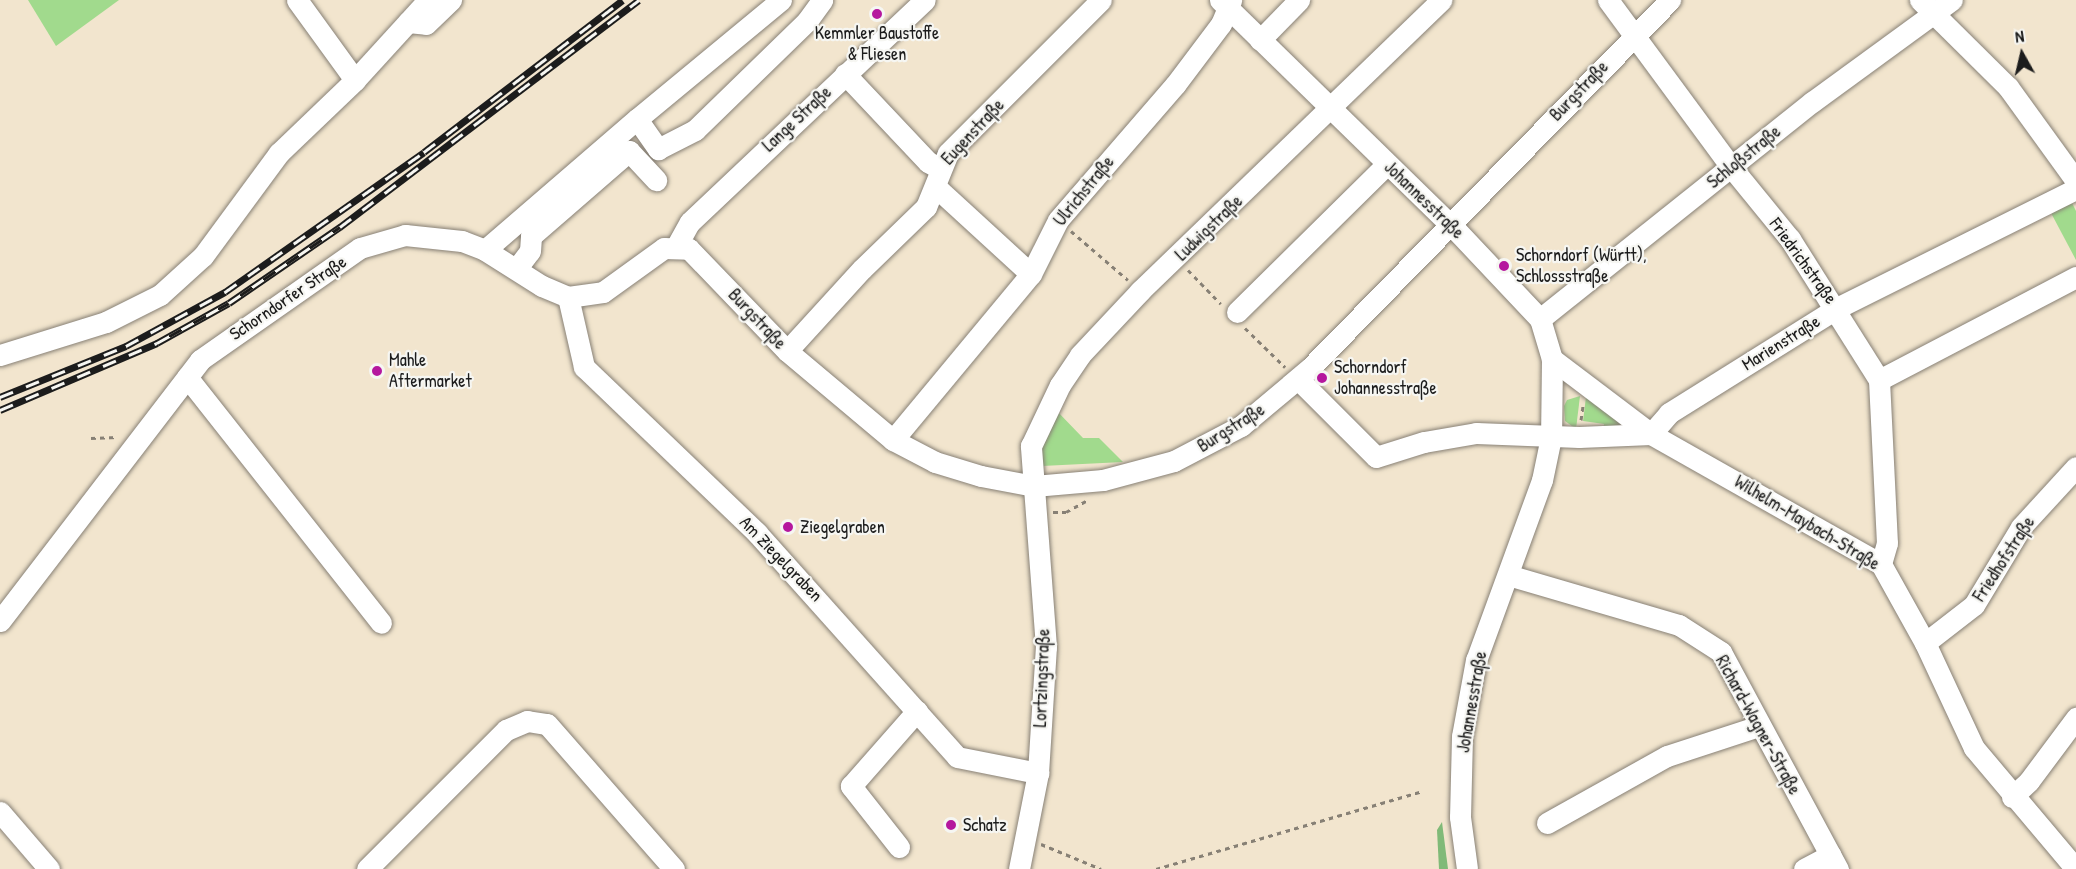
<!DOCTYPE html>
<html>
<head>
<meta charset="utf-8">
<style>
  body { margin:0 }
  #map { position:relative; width:2076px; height:869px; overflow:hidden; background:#f2e5ce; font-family:"Patrick Hand",sans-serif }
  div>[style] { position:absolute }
  .green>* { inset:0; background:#a1da8d }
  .forest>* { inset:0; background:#80ba78 }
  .path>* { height:3px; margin-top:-1.5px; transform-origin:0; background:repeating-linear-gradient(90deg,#878075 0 4.5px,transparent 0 9px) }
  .roads { filter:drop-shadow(0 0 2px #878075) drop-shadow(0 0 2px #878075) }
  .minor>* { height:21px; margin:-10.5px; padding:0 10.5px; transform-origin:10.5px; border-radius:10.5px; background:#fff }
  .rail>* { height:7px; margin-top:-3.5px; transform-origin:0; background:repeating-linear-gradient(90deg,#f6f6f2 0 14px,#1c1c1c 0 28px); box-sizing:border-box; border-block:2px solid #1c1c1c }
  .dots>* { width:16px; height:16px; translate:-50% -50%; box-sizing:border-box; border:3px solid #f6f6f2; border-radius:50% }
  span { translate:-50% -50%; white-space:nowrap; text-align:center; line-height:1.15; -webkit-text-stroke:4.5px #f6f6f2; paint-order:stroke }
  .poi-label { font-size:18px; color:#1c1c1c }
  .left { translate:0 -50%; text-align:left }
  .street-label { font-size:18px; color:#1c1c1c }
  .north { position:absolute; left:1992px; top:24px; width:60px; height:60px; -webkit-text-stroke:4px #f6f6f2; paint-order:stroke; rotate:352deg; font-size:16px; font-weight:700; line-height:24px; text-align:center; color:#1c1c1c }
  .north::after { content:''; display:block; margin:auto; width:21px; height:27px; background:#1c1c1c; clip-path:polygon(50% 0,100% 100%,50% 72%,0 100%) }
</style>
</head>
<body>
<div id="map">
  <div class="green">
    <div style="clip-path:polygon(28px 0,119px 0,56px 46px)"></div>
    <div style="clip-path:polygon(2072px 203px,2076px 211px,2076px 260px,2051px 213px)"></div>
    <div style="clip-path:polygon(1580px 396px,1576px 429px,1565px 421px,1564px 406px,1567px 400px)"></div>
    <div style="clip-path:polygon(1586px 397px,1627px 424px,1603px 431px,1604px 424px,1583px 421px)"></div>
    <div style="clip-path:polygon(1055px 409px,1083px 438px,1099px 438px,1123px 462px,1042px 466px,1038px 458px)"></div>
  </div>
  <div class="forest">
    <div style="clip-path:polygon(1442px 822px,1448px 869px,1439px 869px,1437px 830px)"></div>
  </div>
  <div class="path">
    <div style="left:1071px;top:231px;width:75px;rotate:40.7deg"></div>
    <div style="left:1188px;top:270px;width:47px;rotate:45.9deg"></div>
    <div style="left:1245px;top:328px;width:56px;rotate:44.3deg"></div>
    <div style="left:1581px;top:420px;width:15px;rotate:-82deg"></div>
    <div style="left:91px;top:438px;width:27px;rotate:-2deg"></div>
    <div style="left:1053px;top:512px;width:13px"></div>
    <div style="left:1066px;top:512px;width:23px;rotate:-29deg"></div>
    <div style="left:1041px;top:844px;width:65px;rotate:22.6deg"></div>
    <div style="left:1156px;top:869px;width:278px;rotate:-16.3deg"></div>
  </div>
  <div class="roads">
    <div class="minor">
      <div style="left:297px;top:0;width:99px;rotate:54.1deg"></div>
      <div style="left:781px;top:0;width:187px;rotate:140.4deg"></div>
      <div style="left:637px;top:119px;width:37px;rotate:55deg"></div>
      <div style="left:658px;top:149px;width:42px;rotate:-27.2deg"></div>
      <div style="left:695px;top:130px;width:156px;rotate:-44.2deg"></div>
      <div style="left:807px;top:21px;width:26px;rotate:-54deg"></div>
      <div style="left:1220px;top:0;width:330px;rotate:44.3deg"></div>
      <div style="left:1456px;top:230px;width:122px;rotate:46.7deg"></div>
      <div style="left:1540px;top:319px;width:42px;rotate:73.3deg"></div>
      <div style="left:1552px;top:359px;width:78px;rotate:90.7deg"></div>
      <div style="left:1551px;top:437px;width:44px;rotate:101.8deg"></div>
      <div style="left:1542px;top:480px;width:192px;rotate:110.1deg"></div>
      <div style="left:1476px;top:660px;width:77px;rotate:100.4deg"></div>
      <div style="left:1462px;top:736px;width:81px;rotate:91.4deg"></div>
      <div style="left:1460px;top:817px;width:52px;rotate:82.3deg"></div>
      <div style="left:1608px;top:0;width:209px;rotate:53.6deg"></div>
      <div style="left:1732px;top:168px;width:92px;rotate:50.8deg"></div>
      <div style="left:1790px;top:239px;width:167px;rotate:57.7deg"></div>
      <div style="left:1879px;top:380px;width:163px;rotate:87.2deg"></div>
      <div style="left:1887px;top:543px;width:22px;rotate:106deg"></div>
      <div style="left:1920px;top:0;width:124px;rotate:44.7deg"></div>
      <div style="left:2008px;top:87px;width:116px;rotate:54.1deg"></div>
      <div style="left:408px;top:22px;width:18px;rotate:6deg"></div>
      <div style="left:426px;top:24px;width:35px;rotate:-44deg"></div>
      <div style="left:1260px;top:40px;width:56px;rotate:-45.7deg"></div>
      <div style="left:845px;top:74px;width:121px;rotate:46.7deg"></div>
      <div style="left:928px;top:162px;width:13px;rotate:29deg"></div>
      <div style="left:937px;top:188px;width:127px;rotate:42.5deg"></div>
      <div style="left:677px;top:245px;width:26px;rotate:-61deg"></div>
      <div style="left:690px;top:222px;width:323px;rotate:-43.4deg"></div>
      <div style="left:485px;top:250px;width:201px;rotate:-40.8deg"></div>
      <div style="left:517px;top:268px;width:21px;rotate:-53deg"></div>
      <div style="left:530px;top:251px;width:15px;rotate:-86deg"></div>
      <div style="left:531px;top:236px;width:130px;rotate:-40.9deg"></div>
      <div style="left:629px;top:151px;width:40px;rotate:47deg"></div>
      <div style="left:568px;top:297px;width:72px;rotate:77.1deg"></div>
      <div style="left:584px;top:367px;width:240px;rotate:43.8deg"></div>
      <div style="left:757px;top:533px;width:300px;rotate:48.2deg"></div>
      <div style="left:957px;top:757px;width:83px;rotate:11.2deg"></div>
      <div style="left:1237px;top:312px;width:211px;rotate:-44.6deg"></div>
      <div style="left:1540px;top:319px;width:348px;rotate:-38.6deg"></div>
      <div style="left:1812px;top:102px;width:173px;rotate:-36.1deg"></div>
      <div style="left:787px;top:351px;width:111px;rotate:-47.6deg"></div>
      <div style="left:862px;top:269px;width:89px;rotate:-44.1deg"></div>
      <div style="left:926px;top:207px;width:58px;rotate:-67.8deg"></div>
      <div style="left:948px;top:153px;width:216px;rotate:-45deg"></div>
      <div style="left:0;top:355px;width:111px;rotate:-17.3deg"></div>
      <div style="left:106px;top:322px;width:60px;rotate:-26.6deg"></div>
      <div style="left:160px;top:295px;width:58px;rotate:-42.2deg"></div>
      <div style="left:203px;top:256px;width:128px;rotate:-53.6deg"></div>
      <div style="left:279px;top:153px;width:105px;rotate:-43.8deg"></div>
      <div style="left:355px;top:80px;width:108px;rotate:-47.6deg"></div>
      <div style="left:1552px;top:359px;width:124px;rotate:37.1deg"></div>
      <div style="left:1651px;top:434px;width:264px;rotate:29.5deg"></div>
      <div style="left:1881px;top:564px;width:90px;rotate:60.9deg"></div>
      <div style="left:1925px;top:643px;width:116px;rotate:65deg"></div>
      <div style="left:1974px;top:748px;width:158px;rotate:49.9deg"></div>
      <div style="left:187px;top:377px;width:313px;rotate:51.7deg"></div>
      <div style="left:1298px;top:379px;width:110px;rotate:45deg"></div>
      <div style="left:1376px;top:457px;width:50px;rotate:-17.4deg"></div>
      <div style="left:1424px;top:442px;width:53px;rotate:-9.8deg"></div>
      <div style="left:1476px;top:433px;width:103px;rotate:2.2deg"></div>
      <div style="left:1579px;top:437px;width:72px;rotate:-2.4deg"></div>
      <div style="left:1651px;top:434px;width:28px;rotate:-49deg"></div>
      <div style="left:1669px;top:413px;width:198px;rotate:-32deg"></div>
      <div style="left:1837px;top:308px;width:267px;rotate:-26.5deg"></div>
      <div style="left:1879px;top:380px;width:222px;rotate:-27.6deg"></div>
      <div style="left:893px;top:440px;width:216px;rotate:-50.3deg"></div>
      <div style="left:1031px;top:274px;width:60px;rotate:-63.4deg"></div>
      <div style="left:1058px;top:220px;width:179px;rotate:-49.1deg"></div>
      <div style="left:1175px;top:85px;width:76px;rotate:-53deg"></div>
      <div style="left:1221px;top:24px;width:26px;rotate:-67deg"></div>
      <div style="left:1508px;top:575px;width:178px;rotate:16.3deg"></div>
      <div style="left:1679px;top:625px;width:50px;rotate:32.7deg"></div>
      <div style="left:1721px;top:652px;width:247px;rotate:61.7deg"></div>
      <div style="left:0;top:621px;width:329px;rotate:-52.5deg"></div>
      <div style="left:200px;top:360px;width:195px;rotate:-35deg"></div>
      <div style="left:360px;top:248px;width:47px;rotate:-16.1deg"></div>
      <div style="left:405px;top:235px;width:57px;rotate:6deg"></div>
      <div style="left:462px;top:241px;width:25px;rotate:21deg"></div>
      <div style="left:485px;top:250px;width:67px;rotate:32.3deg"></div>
      <div style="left:542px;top:286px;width:28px;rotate:23deg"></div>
      <div style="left:568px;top:297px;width:35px;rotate:-8deg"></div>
      <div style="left:603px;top:292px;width:75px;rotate:-35.8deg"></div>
      <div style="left:664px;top:248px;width:25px;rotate:2deg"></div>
      <div style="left:689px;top:249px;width:141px;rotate:46.1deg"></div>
      <div style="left:787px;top:351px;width:138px;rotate:40deg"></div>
      <div style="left:893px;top:440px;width:47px;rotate:27.6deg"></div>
      <div style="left:935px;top:462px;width:48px;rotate:16.9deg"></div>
      <div style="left:981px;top:476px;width:54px;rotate:10.7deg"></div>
      <div style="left:1034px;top:486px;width:69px;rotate:-5deg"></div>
      <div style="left:1103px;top:480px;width:73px;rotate:-15deg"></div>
      <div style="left:1174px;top:461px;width:76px;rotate:-27.6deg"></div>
      <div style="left:1241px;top:426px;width:90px;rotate:-40deg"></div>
      <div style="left:1310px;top:368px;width:515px;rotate:-45.63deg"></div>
      <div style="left:1925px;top:643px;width:62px;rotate:-37.8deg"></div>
      <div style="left:1974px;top:605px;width:91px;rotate:-58.9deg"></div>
      <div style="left:2021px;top:527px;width:81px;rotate:-47.5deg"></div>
      <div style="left:2012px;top:797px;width:23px;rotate:-43deg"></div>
      <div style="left:2029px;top:781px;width:79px;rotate:-53.3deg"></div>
      <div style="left:0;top:812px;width:75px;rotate:49.3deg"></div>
      <div style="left:1547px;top:823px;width:137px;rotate:-29.2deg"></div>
      <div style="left:1667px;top:756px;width:97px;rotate:-18.1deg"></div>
      <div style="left:899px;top:847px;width:78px;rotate:-128.2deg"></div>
      <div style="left:851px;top:786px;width:100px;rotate:-48.7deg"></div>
      <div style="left:367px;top:869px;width:197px;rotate:-45deg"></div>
      <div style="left:506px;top:730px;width:23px;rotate:-23deg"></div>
      <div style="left:527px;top:721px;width:20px;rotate:9deg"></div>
      <div style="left:547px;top:724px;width:193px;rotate:48.8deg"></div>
      <div style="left:1019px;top:869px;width:98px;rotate:-78.8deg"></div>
      <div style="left:1038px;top:773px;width:126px;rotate:-86.4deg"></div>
      <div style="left:1046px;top:647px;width:202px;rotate:-94.3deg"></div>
      <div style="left:1031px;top:446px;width:68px;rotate:-64.6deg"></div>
      <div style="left:1060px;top:385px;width:36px;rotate:-56deg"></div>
      <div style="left:1080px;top:355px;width:88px;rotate:-46.8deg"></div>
      <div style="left:1140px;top:291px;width:419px;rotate:-44deg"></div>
      <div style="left:1804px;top:869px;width:30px;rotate:-28deg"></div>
    </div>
  </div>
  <div class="rail">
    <div style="left:0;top:397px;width:136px;rotate:-22deg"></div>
    <div style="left:126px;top:346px;width:113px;rotate:-28.6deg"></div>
    <div style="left:225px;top:292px;width:243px;rotate:-35.1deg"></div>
    <div style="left:424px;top:152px;width:250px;rotate:-37.4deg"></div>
    <div style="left:0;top:410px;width:171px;rotate:-23.1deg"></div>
    <div style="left:157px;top:343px;width:82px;rotate:-29.1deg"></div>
    <div style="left:229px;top:303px;width:135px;rotate:-34.4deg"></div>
    <div style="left:340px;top:227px;width:375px;rotate:-37.2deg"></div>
  </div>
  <div class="dots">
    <div style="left:877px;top:14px;background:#b5179e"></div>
    <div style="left:1504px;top:266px;background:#b5179e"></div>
    <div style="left:377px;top:371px;background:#b5179e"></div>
    <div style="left:1322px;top:378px;background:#b5179e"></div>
    <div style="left:788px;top:527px;background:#b5179e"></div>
    <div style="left:951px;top:825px;background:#b5179e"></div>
  </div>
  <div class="poi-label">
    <span style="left:877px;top:44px">Kemmler Baustoffe<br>&amp; Fliesen</span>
    <span class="left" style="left:1516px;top:266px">Schorndorf (Württ),<br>Schlossstraße</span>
    <span class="left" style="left:389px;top:371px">Mahle<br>Aftermarket</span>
    <span class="left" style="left:1334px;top:378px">Schorndorf<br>Johannesstraße</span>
    <span class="left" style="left:800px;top:527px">Ziegelgraben</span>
    <span class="left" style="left:963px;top:825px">Schatz</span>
  </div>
  <div class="street-label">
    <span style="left:1579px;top:91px;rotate:-46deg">Burgstraße</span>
    <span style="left:797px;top:119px;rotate:-43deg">Lange Straße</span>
    <span style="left:973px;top:132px;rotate:-47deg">Eugenstraße</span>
    <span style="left:1744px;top:157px;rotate:-39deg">Schloßstraße</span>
    <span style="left:1084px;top:191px;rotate:-51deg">Ulrichstraße</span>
    <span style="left:1424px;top:200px;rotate:44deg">Johannesstraße</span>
    <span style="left:1209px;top:228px;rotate:-44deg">Ludwigstraße</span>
    <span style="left:1803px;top:261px;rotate:54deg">Friedrichstraße</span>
    <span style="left:288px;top:298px;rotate:-34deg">Schorndorfer Straße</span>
    <span style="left:757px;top:319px;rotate:47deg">Burgstraße</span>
    <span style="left:1781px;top:343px;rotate:-32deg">Marienstraße</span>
    <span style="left:1231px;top:428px;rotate:-32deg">Burgstraße</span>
    <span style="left:1807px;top:523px;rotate:31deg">Wilhelm-Maybach-Straße</span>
    <span style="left:781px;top:559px;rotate:46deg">Am Ziegelgraben</span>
    <span style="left:2004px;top:559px;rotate:-57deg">Friedhofstraße</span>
    <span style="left:1042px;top:678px;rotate:-88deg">Lortzingstraße</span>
    <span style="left:1472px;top:702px;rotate:-80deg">Johannesstraße</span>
    <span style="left:1758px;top:725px;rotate:61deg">Richard-Wagner-Straße</span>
  </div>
  <div class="north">N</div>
</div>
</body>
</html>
